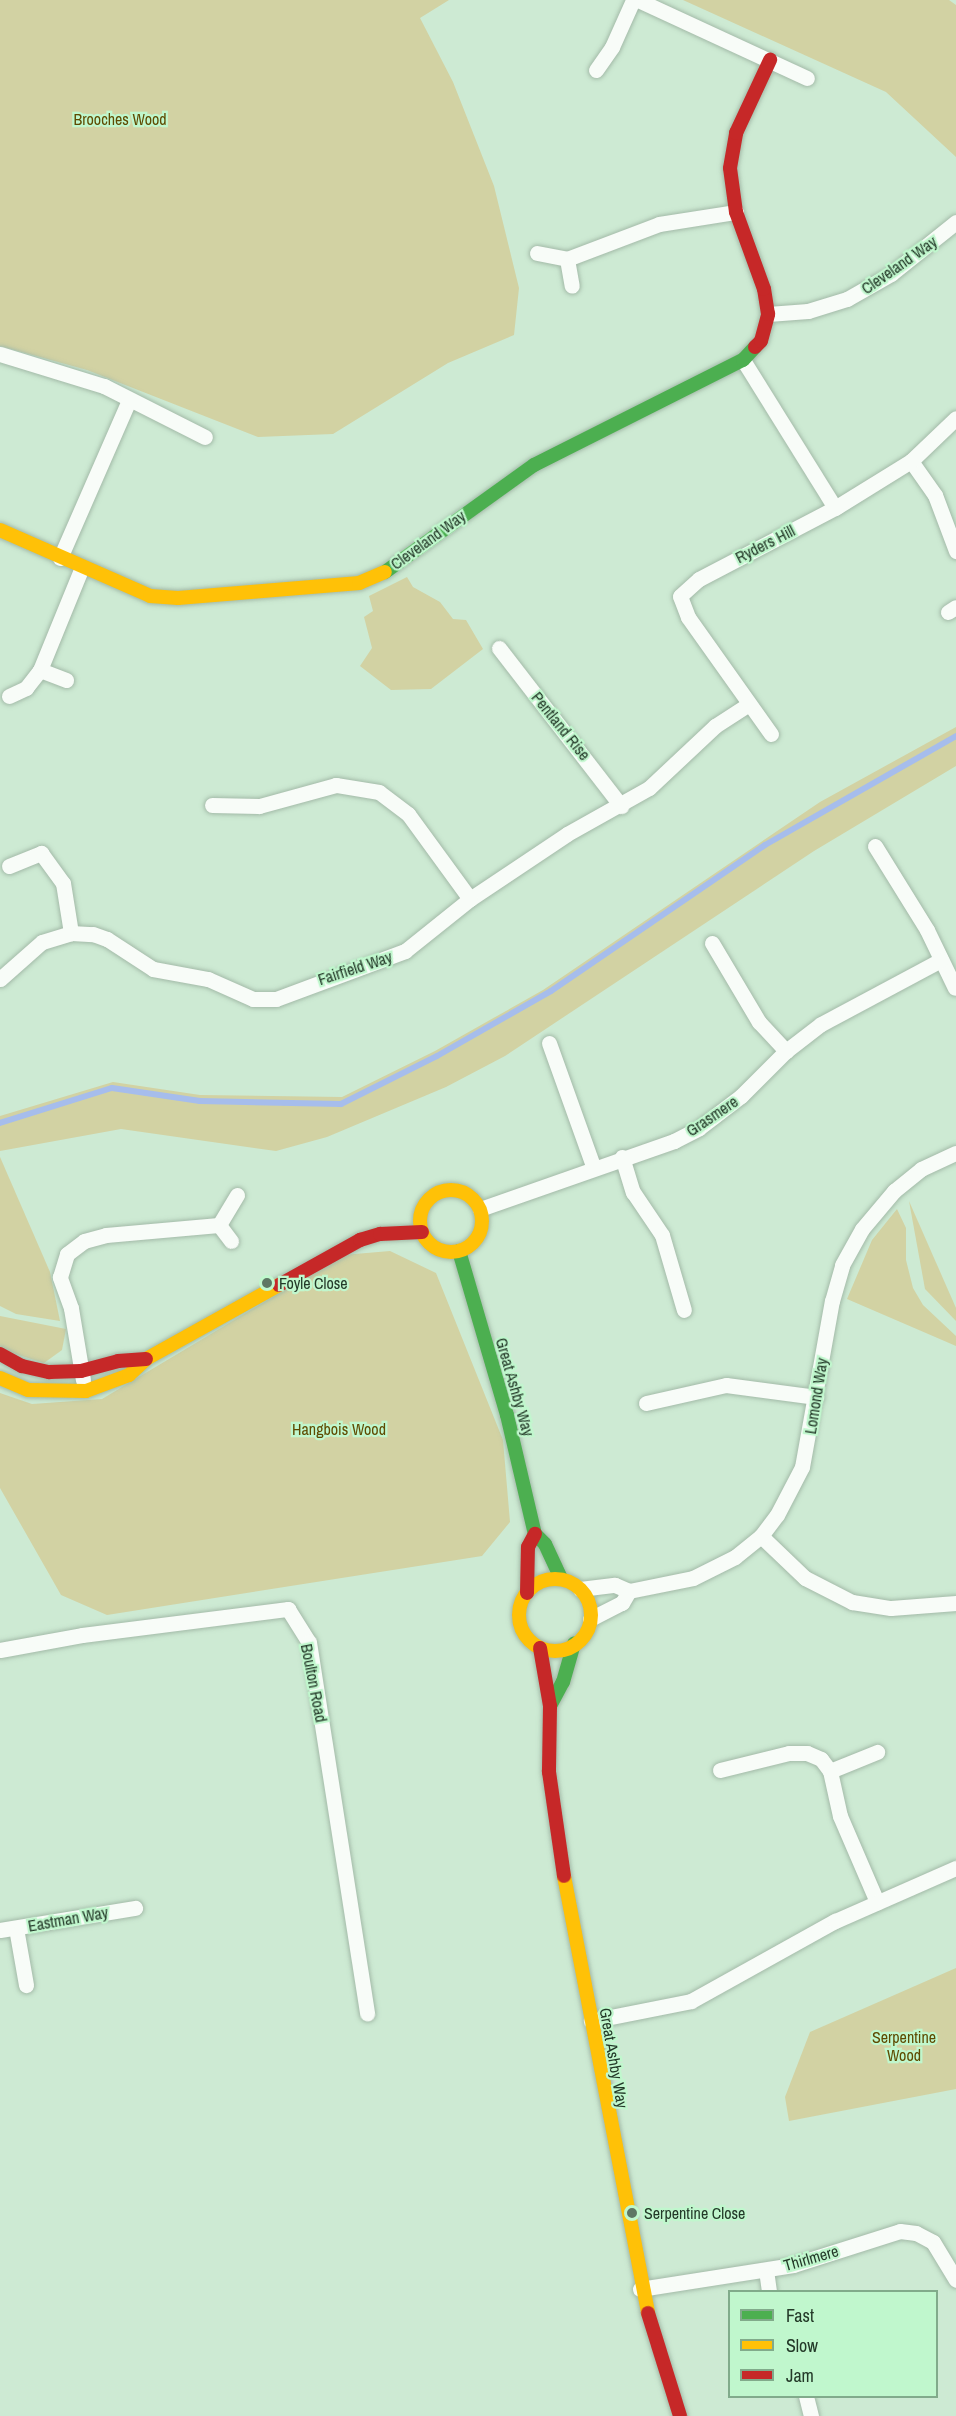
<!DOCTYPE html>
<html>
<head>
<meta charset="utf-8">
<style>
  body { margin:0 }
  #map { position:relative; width:956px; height:2416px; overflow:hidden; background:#cdead3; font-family:"Archivo Narrow",sans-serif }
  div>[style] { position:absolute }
  .green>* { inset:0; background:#d2d2a3 }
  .stream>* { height:6px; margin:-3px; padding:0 3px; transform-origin:3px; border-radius:3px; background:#a6bdec }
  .roads { filter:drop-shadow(0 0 2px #a3baa8) drop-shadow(0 0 2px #a3baa8) }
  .street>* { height:15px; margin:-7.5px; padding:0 7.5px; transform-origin:7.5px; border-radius:7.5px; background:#f8fcf8 }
  .fast>* { height:14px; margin:-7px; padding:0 7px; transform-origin:7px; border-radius:7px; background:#4caf50 }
  .slow>* { height:14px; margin:-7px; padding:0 7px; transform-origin:7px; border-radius:7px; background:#ffc107 }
  .slow>.ring { margin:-7px; padding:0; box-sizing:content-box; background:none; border:14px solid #ffc107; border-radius:50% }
  .jam>* { height:14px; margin:-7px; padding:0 7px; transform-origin:7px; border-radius:7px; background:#c62828 }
  .dots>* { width:16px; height:16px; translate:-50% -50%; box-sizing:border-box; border:3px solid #c0f7cd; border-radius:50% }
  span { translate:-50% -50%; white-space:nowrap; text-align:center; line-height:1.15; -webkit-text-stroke:4.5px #c0f7cd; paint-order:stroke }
  .park-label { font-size:16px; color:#5e4a01 }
  .street-label { font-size:16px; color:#233928 }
  .poi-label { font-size:16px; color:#233928 }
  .left { translate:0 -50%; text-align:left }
  .legend { position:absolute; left:728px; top:2290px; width:210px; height:108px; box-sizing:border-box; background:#c0f7cd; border:2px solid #81ab8b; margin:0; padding:8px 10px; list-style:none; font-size:18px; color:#233928 }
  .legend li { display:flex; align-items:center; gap:12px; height:30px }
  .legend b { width:30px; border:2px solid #81ab8b }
</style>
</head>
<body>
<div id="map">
  <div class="green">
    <div style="clip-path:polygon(0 0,449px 0,420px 18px,453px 82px,494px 186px,519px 288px,514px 335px,448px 363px,333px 434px,258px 437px,87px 370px,0 346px)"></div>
    <div style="clip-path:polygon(683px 0,949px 0,956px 5px,956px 157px,886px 92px)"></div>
    <div style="clip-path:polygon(407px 577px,413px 587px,440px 602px,453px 619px,466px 620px,483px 649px,431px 689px,391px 690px,360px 666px,372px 648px,364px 617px,373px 611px,369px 596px)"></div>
    <div style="clip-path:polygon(956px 727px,956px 766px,814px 851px,505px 1056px,446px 1087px,327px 1137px,276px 1151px,121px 1129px,0 1151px,0 1116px,113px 1082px,200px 1095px,342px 1097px,435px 1051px,543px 990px,820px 802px)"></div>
    <div style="clip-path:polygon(0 1157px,50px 1272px,60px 1321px,16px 1314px,0 1306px)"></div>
    <div style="clip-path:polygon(909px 1201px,956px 1308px,956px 1321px,925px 1289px)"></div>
    <div style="clip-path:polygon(897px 1209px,906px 1228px,906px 1260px,913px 1288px,923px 1305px,956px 1336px,956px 1346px,847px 1299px,872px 1240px)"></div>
    <div style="clip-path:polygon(390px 1251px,436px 1273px,503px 1440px,510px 1522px,482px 1556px,107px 1615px,61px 1595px,0 1488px,0 1393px,32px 1404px,102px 1399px,343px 1255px)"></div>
    <div style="clip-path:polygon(0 1316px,66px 1329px,62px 1350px,44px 1363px,0 1349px)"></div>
    <div style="clip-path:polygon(956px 1968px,956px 2089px,789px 2121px,785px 2097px,810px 2032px)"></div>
  </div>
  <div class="stream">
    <div style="left:0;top:1123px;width:117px;rotate:-17.4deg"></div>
    <div style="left:112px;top:1088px;width:89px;rotate:8.4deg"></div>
    <div style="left:200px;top:1101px;width:141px;rotate:1.2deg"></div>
    <div style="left:341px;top:1104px;width:107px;rotate:-26.6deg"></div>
    <div style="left:437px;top:1056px;width:131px;rotate:-29.7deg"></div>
    <div style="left:551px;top:991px;width:259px;rotate:-34.3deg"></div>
    <div style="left:765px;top:845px;width:220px;rotate:-29.7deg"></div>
  </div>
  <div class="roads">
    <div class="street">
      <div style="left:638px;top:0;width:186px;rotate:24.8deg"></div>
      <div style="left:596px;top:70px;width:28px;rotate:-55deg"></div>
      <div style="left:612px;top:47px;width:51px;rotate:-65.9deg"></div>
      <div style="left:537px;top:253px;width:31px;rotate:11deg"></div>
      <div style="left:567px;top:259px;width:27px;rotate:80deg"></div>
      <div style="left:567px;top:259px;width:98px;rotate:-20.8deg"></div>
      <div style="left:659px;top:224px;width:78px;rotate:-8.9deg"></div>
      <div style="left:768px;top:314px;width:40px;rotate:-4.3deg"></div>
      <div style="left:808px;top:311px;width:41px;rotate:-17.1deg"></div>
      <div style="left:847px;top:299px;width:51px;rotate:-29.6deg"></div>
      <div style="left:891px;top:274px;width:83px;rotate:-38.7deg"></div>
      <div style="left:0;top:354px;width:109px;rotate:17.1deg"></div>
      <div style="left:104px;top:386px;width:113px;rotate:26.8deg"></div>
      <div style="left:743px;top:360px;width:174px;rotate:58.1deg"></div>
      <div style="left:911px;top:461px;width:42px;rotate:54.8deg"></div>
      <div style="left:935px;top:495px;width:60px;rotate:69.4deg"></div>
      <div style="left:60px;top:558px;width:172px;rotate:-66.4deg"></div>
      <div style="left:948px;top:612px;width:9px;rotate:-32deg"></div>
      <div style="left:499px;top:648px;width:200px;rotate:52.3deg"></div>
      <div style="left:40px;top:670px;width:111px;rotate:-67.8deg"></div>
      <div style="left:9px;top:696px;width:19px;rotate:-25deg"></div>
      <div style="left:26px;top:688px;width:23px;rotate:-52deg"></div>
      <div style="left:40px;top:670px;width:28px;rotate:21deg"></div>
      <div style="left:771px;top:734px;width:143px;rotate:-125.4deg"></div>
      <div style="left:688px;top:617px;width:22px;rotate:-111deg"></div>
      <div style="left:680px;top:596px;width:25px;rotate:-42deg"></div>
      <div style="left:699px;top:579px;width:153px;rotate:-27.6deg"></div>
      <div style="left:835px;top:508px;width:89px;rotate:-31.7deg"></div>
      <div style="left:911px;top:461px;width:62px;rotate:-43.7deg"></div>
      <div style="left:875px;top:846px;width:99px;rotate:58.2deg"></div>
      <div style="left:927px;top:930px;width:64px;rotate:64.2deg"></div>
      <div style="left:9px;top:866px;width:35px;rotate:-22deg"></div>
      <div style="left:41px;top:853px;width:37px;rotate:54deg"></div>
      <div style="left:63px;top:883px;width:51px;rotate:80.9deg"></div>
      <div style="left:470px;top:899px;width:117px;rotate:-33.8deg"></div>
      <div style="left:567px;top:834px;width:94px;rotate:-29.3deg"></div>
      <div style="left:649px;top:788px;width:91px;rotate:-43.2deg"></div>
      <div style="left:715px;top:726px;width:40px;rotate:-32.9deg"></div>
      <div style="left:712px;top:943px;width:92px;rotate:59.3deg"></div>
      <div style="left:759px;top:1022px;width:40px;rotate:47deg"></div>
      <div style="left:0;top:979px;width:56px;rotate:-41.4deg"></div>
      <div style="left:42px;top:942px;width:30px;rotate:-17deg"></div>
      <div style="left:71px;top:933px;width:22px;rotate:3deg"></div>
      <div style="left:93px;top:934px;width:15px;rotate:20deg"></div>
      <div style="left:107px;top:939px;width:55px;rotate:33.1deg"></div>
      <div style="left:153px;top:969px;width:56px;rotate:10.3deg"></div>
      <div style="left:208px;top:979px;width:49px;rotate:24deg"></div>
      <div style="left:253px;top:999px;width:23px"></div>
      <div style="left:276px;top:999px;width:138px;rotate:-20.4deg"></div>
      <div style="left:405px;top:951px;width:83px;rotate:-38.7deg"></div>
      <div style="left:470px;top:899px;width:105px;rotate:-126.1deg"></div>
      <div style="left:408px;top:814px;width:36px;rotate:-143deg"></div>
      <div style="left:379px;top:792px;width:44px;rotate:-170.8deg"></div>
      <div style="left:336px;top:785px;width:80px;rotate:164.7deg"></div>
      <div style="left:259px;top:806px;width:47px;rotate:-178.8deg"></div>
      <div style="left:549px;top:1043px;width:131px;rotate:70.3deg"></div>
      <div style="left:622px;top:1157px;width:37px;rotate:73deg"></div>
      <div style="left:633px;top:1192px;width:52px;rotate:56deg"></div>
      <div style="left:662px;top:1235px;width:78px;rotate:73.7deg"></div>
      <div style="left:480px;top:1209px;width:206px;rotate:-19.3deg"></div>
      <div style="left:674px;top:1141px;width:28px;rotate:-27deg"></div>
      <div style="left:699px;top:1128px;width:53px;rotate:-37.3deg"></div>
      <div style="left:741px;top:1096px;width:64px;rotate:-45deg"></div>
      <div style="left:786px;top:1051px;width:44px;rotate:-37.6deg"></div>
      <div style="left:821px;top:1024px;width:136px;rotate:-28.1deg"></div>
      <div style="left:219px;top:1225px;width:20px;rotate:53deg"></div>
      <div style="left:83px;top:1380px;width:73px;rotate:-99.5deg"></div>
      <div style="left:71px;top:1308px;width:33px;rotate:-110deg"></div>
      <div style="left:60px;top:1277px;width:24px;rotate:-73deg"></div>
      <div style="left:67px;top:1254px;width:21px;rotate:-37deg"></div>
      <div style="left:84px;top:1241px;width:23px;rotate:-15deg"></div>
      <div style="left:106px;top:1235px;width:113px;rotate:-5.1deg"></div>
      <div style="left:219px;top:1225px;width:35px;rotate:-59deg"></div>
      <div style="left:646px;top:1403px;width:82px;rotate:-12.7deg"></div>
      <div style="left:726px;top:1385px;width:91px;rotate:7.6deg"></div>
      <div style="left:761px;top:1536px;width:61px;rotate:43.7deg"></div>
      <div style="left:805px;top:1578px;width:53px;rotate:27.1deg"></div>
      <div style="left:852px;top:1602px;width:39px;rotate:9deg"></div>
      <div style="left:891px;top:1608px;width:65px;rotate:-4.4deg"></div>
      <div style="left:580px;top:1589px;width:35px;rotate:-7deg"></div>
      <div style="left:615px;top:1585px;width:15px;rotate:23deg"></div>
      <div style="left:629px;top:1591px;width:65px;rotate:-11.5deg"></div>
      <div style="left:693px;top:1578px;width:47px;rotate:-26.6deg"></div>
      <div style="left:735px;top:1557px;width:33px;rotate:-39deg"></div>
      <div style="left:761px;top:1536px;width:26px;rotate:-53deg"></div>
      <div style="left:777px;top:1515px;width:54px;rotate:-62.5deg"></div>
      <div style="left:802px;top:1467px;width:169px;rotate:-79.8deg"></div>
      <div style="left:832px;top:1301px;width:37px;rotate:-74deg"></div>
      <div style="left:842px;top:1265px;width:41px;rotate:-60.9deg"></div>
      <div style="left:862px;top:1229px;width:50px;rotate:-49.9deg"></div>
      <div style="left:894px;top:1191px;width:35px;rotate:-39deg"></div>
      <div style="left:921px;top:1169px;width:38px;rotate:-25deg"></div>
      <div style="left:590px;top:1619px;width:36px;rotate:-27deg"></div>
      <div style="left:622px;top:1603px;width:14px;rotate:-60deg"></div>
      <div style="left:0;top:1650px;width:83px;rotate:-10.4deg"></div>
      <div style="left:82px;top:1635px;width:208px;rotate:-7.2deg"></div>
      <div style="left:288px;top:1609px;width:39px;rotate:58deg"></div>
      <div style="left:309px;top:1642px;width:376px;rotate:81.1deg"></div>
      <div style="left:720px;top:1770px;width:71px;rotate:-13.8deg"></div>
      <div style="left:789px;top:1753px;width:18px"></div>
      <div style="left:807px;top:1753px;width:15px;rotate:23deg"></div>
      <div style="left:821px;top:1759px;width:15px;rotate:53deg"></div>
      <div style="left:830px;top:1771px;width:46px;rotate:77.5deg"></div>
      <div style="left:840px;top:1816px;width:94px;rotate:66.7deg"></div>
      <div style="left:830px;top:1771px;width:51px;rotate:-22deg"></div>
      <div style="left:16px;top:1928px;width:58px;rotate:80deg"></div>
      <div style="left:0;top:1930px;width:137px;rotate:-9.3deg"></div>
      <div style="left:591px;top:2021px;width:102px;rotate:-11.3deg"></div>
      <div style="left:691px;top:2001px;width:165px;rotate:-29.1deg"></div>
      <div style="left:835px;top:1921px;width:132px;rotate:-23.7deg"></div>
      <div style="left:766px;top:2270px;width:22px;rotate:82deg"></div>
      <div style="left:640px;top:2289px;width:155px;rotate:-8.9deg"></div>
      <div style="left:793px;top:2265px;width:112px;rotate:-17.6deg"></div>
      <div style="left:900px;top:2231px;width:16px;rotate:7deg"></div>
      <div style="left:916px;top:2233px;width:19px;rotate:28deg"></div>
      <div style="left:933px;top:2242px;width:44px;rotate:58.8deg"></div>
      <div style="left:806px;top:2396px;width:21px;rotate:76deg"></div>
    </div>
    <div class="fast">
      <div style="left:385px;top:572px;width:183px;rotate:-35.7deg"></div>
      <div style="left:534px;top:465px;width:234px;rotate:-26.7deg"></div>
      <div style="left:743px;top:360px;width:18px;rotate:-47deg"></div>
      <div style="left:459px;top:1251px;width:171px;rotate:73.7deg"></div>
      <div style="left:507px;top:1415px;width:122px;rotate:76.8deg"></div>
      <div style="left:535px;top:1534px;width:14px;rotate:45deg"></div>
      <div style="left:545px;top:1544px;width:38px;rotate:65deg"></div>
      <div style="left:550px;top:1706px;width:27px;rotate:-62deg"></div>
      <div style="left:563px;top:1682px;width:40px;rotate:-74deg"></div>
    </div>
    <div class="slow">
      <div style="left:0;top:530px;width:164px;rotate:23.7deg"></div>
      <div style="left:150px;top:596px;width:28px;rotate:4deg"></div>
      <div style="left:178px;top:598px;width:182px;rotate:-4.7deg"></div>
      <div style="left:359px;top:583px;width:28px;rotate:-23deg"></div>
      <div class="ring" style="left:420px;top:1190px;width:48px;height:48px"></div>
      <div style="left:0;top:1378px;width:30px;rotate:23deg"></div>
      <div style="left:28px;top:1390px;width:58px;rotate:1deg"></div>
      <div style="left:86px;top:1391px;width:46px;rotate:-20.4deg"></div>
      <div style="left:129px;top:1375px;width:23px;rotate:-43deg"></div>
      <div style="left:146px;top:1359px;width:152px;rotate:-29.1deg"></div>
      <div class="ring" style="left:519px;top:1579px;width:58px;height:58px"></div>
      <div style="left:564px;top:1876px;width:445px;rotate:79.1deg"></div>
    </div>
    <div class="jam">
      <div style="left:755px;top:347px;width:8px;rotate:-45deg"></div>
      <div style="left:761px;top:341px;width:28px;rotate:-75deg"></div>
      <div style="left:768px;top:314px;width:25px;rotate:-99deg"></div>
      <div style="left:764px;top:289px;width:82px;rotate:-110deg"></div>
      <div style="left:736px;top:212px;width:44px;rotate:-97.8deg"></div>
      <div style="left:730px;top:168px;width:36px;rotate:-80deg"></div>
      <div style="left:736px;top:133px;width:81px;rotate:-65deg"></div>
      <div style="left:279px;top:1285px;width:93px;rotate:-29.1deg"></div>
      <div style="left:360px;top:1240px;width:21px;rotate:-17deg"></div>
      <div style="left:380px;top:1234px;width:42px;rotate:-2.7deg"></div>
      <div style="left:0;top:1354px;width:25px;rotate:29deg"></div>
      <div style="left:22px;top:1366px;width:28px;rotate:13deg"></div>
      <div style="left:49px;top:1372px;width:32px;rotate:-2deg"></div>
      <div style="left:81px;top:1371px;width:38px;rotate:-15deg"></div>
      <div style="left:118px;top:1361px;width:28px;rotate:-4deg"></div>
      <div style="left:527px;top:1593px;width:46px;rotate:-88.8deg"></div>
      <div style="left:528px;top:1547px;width:15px;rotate:-62deg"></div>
      <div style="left:540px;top:1648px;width:59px;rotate:80.2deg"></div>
      <div style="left:550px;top:1706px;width:66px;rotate:90.9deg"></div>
      <div style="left:549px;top:1772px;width:105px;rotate:81.8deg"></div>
      <div style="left:648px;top:2313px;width:108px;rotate:72.7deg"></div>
    </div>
  </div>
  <div class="dots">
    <div style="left:267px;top:1283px;background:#5e7764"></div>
    <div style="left:632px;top:2213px;background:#5e7764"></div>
  </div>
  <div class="park-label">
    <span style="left:120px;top:119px">Brooches Wood</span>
    <span style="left:339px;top:1429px">Hangbois Wood</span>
    <span style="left:904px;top:2046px">Serpentine<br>Wood</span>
  </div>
  <div class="street-label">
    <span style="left:899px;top:265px;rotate:-35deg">Cleveland Way</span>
    <span style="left:428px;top:540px;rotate:-36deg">Cleveland Way</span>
    <span style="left:765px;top:544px;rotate:-27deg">Ryders Hill</span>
    <span style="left:561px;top:726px;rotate:51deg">Pentland Rise</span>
    <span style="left:355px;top:968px;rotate:-18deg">Fairfield Way</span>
    <span style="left:712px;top:1116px;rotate:-34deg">Grasmere</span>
    <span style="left:515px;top:1387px;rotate:74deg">Great Ashby Way</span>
    <span style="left:816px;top:1396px;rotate:-81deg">Lomond Way</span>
    <span style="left:314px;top:1683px;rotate:79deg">Boulton Road</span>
    <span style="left:68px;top:1919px;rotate:-10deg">Eastman Way</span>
    <span style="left:614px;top:2058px;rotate:80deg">Great Ashby Way</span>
    <span style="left:811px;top:2258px;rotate:-16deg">Thirlmere</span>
  </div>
  <div class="poi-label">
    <span class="left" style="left:279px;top:1283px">Foyle Close</span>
    <span class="left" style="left:644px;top:2213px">Serpentine Close</span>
  </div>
  <ul class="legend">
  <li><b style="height:8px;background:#4caf50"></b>Fast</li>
  <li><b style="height:8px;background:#ffc107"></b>Slow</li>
  <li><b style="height:8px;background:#c62828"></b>Jam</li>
  </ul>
</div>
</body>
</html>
